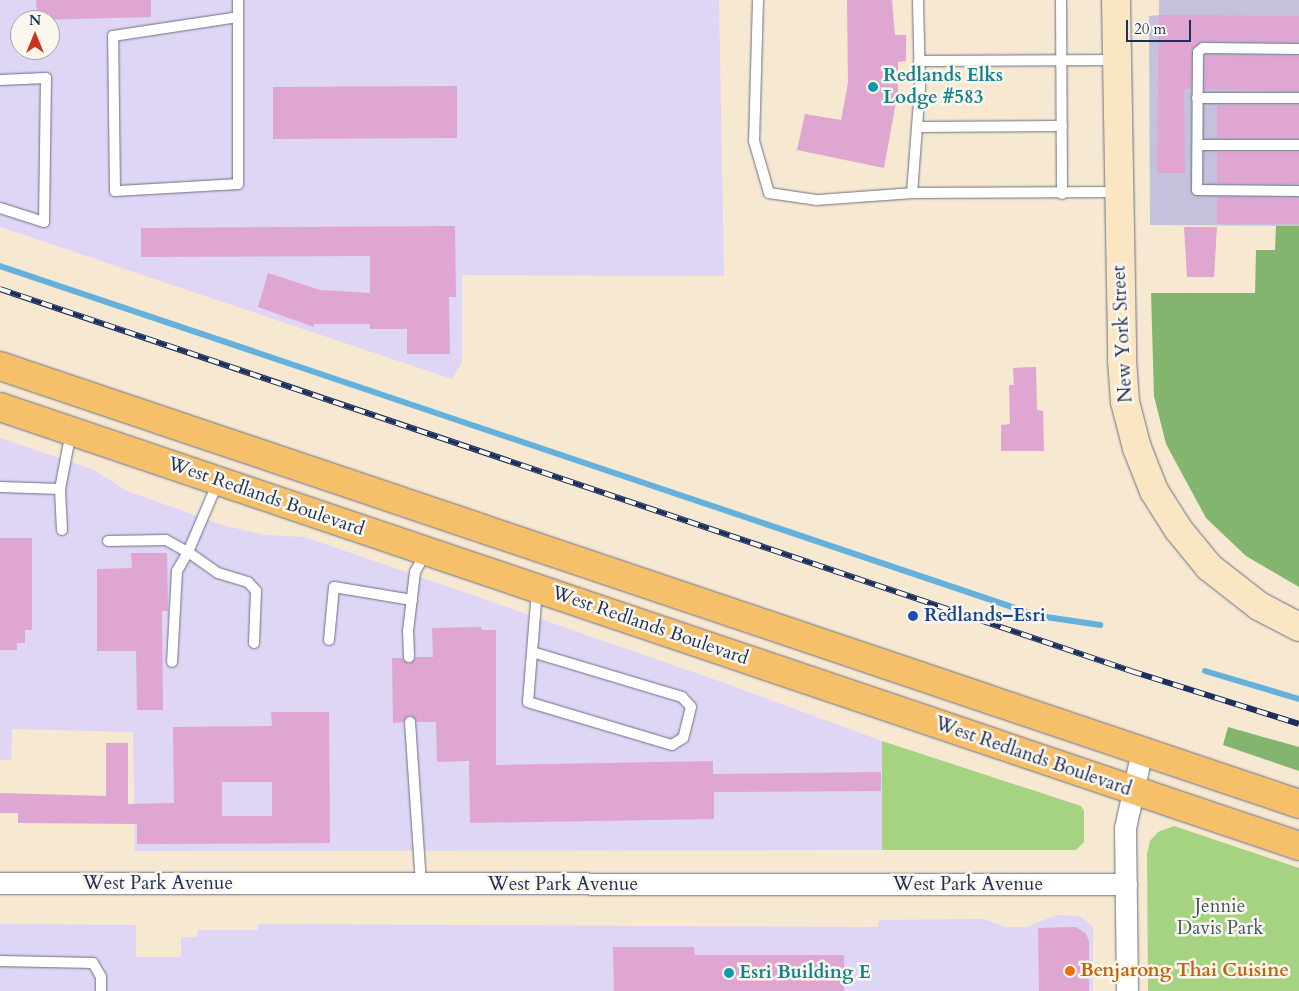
<!DOCTYPE html>
<html>
<head>
<meta charset="utf-8">
<style>
  body { margin:0 }
  #map { position:relative; width:1299px; height:991px; overflow:hidden; background:#f6e8d1; font-family:Cardo,serif }
  div>[style] { position:absolute }
  .built>* { inset:0; background:#dfd5f5 }
  .industrial>* { inset:0; background:#c3c1db }
  .green>* { inset:0; background:#a5d381 }
  .forest>* { inset:0; background:#84b56f }
  .stream>* { height:6px; margin:-3px; padding:0 3px; transform-origin:3px; border-radius:3px; background:#63b1dc }
  .building>* { inset:0; background:#dea6d0 }
  .roads { filter:drop-shadow(0 0 1px #687086) drop-shadow(0 0 1px #687086) }
  .lane>* { height:10px; margin:-5px; padding:0 5px; transform-origin:5px; border-radius:5px; background:#fff }
  .street>* { height:21px; margin:-10.5px; padding:0 10.5px; transform-origin:10.5px; border-radius:10.5px; background:#fff }
  .secondary>* { height:28px; margin:-14px; padding:0 14px; transform-origin:14px; border-radius:14px; background:#fbe6c4 }
  .primary>* { height:28px; margin:-14px; padding:0 14px; transform-origin:14px; border-radius:14px; background:#f6c06b }
  .rail>* { height:5.5px; margin-top:-2.75px; transform-origin:0; background:repeating-linear-gradient(90deg,#fbf7ec 0 11px,#1b2f5e 0 22px); box-sizing:border-box; border-block:1px solid #1b2f5e }
  .dots>* { width:14px; height:14px; translate:-50% -50%; box-sizing:border-box; border:2px solid #fbf7ec; border-radius:50% }
  span { translate:-50% -50%; white-space:nowrap; text-align:center; line-height:1.15; -webkit-text-stroke:5px #fbf7ec; paint-order:stroke }
  .culture-label { font-size:19px; color:#0d838f; font-weight:700 }
  .left { translate:0 -50%; text-align:left }
  .street-label { font-size:19px; color:#1b2f5e }
  .transit-label { font-size:19px; color:#164399; font-weight:700 }
  .park-label { font-size:19px; color:#3e5867 }
  .food-label { font-size:19px; color:#c56008; font-weight:700 }
  .north { position:absolute; left:10px; top:10px; width:50px; height:50px; box-sizing:border-box; background:#fbf7ec; border:1px solid #a1a7b3; border-radius:50%; rotate:0deg; font-size:14px; font-weight:700; line-height:20px; text-align:center; color:#1b2f5e }
  .north::after { content:''; display:block; margin:auto; width:18px; height:22px; background:#c8321e; clip-path:polygon(50% 0,100% 100%,50% 72%,0 100%) }
  .scale { position:absolute; left:1126px; top:20px; width:65px; height:22px; box-sizing:border-box; border:2px solid #1b2f5e; border-top:0; padding-left:6px; font-size:15px; line-height:18px; white-space:nowrap; color:#1b2f5e; -webkit-text-stroke:4px #fbf7ec; paint-order:stroke }
</style>
</head>
<body>
<div id="map">
  <div class="built">
    <div style="clip-path:polygon(evenodd,0 0,719px 0,724px 276px,462px 275px,462px 362px,452px 379px,0 227px,0 0,20px 20px,50px 20px,50px 50px,20px 50px,20px 20px)"></div>
    <div style="clip-path:polygon(0 438px,92px 469px,127px 491px,222px 525px,265px 535px,305px 537px,713px 679px,882px 741px,882px 850px,135px 851px,133px 732px,12px 729px,11px 760px,0 760px)"></div>
    <div style="clip-path:polygon(1056px 915px,1080px 916px,1093px 927px,1093px 991px,0 991px,0 924px,136px 925px,136px 957px,181px 957px,181px 937px,197px 937px,198px 930px,258px 930px,258px 924px,878px 927px,879px 920px,983px 919px,1006px 927px,1027px 927px)"></div>
  </div>
  <div class="industrial">
    <div style="clip-path:polygon(1159px 0,1299px 0,1299px 226px,1150px 225px,1149px 16px,1159px 15px)"></div>
  </div>
  <div class="green">
    <div style="clip-path:polygon(882px 741px,1081px 806px,1084px 811px,1084px 842px,1076px 850px,882px 850px)"></div>
    <div style="clip-path:polygon(1174px 826px,1299px 868px,1299px 991px,1148px 991px,1147px 854px,1150px 841px,1158px 832px)"></div>
  </div>
  <div class="forest">
    <div style="clip-path:polygon(1276px 226px,1299px 226px,1299px 587px,1246px 556px,1206px 518px,1166px 444px,1154px 396px,1151px 293px,1255px 293px,1256px 250px,1275px 250px)"></div>
    <div style="clip-path:polygon(1228px 727px,1299px 747px,1299px 771px,1223px 745px)"></div>
  </div>
  <div class="stream">
    <div style="left:0;top:266px;width:1096px;rotate:18.62deg"></div>
    <div style="left:1039px;top:616px;width:62px;rotate:8.4deg"></div>
    <div style="left:1205px;top:671px;width:98px;rotate:16.6deg"></div>
  </div>
  <div class="building">
    <div style="clip-path:polygon(36px 0,151px 0,151px 17px,37px 20px)"></div>
    <div style="clip-path:polygon(847px 0,892px 0,895px 35px,906px 35px,906px 61px,898px 62px,898px 91px,884px 168px,797px 150px,805px 114px,841px 120px,848px 83px)"></div>
    <div style="clip-path:polygon(1159px 15px,1299px 16px,1299px 42px,1203px 41px,1192px 49px,1191px 89px,1184px 89px,1185px 173px,1157px 173px)"></div>
    <div style="clip-path:polygon(1205px 55px,1299px 56px,1299px 91px,1205px 89px)"></div>
    <div style="clip-path:polygon(457px 86px,457px 138px,273px 139px,273px 87px)"></div>
    <div style="clip-path:polygon(1217px 105px,1299px 105px,1299px 138px,1217px 138px)"></div>
    <div style="clip-path:polygon(1217px 152px,1299px 152px,1299px 184px,1217px 183px)"></div>
    <div style="clip-path:polygon(1217px 197px,1299px 198px,1299px 224px,1217px 224px)"></div>
    <div style="clip-path:polygon(455px 226px,456px 297px,449px 297px,450px 354px,407px 354px,407px 329px,370px 329px,370px 324px,314px 324px,314px 327px,258px 307px,268px 273px,320px 290px,370px 293px,370px 256px,141px 257px,141px 228px)"></div>
    <div style="clip-path:polygon(1184px 227px,1217px 227px,1214px 277px,1187px 277px)"></div>
    <div style="clip-path:polygon(1036px 367px,1037px 410px,1043px 411px,1044px 451px,1001px 451px,1001px 425px,1010px 424px,1009px 385px,1014px 385px,1013px 368px)"></div>
    <div style="clip-path:polygon(0 538px,32px 538px,32px 630px,25px 630px,25px 643px,17px 643px,17px 650px,0 650px)"></div>
    <div style="clip-path:polygon(131px 553px,167px 553px,168px 611px,162px 611px,163px 710px,137px 710px,136px 651px,97px 651px,97px 569px,132px 568px)"></div>
    <div style="clip-path:polygon(481px 627px,482px 630px,496px 630px,496px 765px,713px 761px,713px 774px,881px 772px,881px 791px,714px 792px,714px 819px,470px 823px,469px 761px,437px 762px,436px 722px,417px 722px,410px 715px,403px 722px,393px 723px,392px 658px,402px 658px,409px 664px,416px 657px,433px 657px,432px 628px)"></div>
    <div style="clip-path:polygon(evenodd,271px 712px,329px 712px,330px 843px,137px 844px,137px 824px,18px 823px,18px 813px,0 813px,0 793px,106px 796px,106px 743px,128px 743px,128px 804px,174px 803px,173px 727px,272px 726px,271px 712px,222px 782px,272px 782px,272px 816px,222px 816px,222px 782px)"></div>
    <div style="clip-path:polygon(1076px 927px,1086px 934px,1089px 941px,1089px 991px,1039px 991px,1038px 928px)"></div>
    <div style="clip-path:polygon(613px 947px,694px 947px,695px 955px,844px 955px,844px 991px,614px 991px)"></div>
  </div>
  <div class="roads">
    <div class="lane">
      <div style="left:238px;top:0;width:184px;rotate:90deg"></div>
      <div style="left:238px;top:184px;width:123px;rotate:176.7deg"></div>
      <div style="left:115px;top:191px;width:155px;rotate:-90.7deg"></div>
      <div style="left:113px;top:36px;width:126px;rotate:-8.6deg"></div>
      <div style="left:758px;top:0;width:141px;rotate:91.6deg"></div>
      <div style="left:754px;top:141px;width:54px;rotate:73.9deg"></div>
      <div style="left:769px;top:193px;width:49px;rotate:8.3deg"></div>
      <div style="left:817px;top:200px;width:95px;rotate:-4.2deg"></div>
      <div style="left:918px;top:0;width:87px;rotate:88.7deg"></div>
      <div style="left:920px;top:87px;width:106px;rotate:94.3deg"></div>
      <div style="left:912px;top:193px;width:206px;rotate:-0.3deg"></div>
      <div style="left:1061px;top:0;width:194px;rotate:89.7deg"></div>
      <div style="left:1299px;top:49px;width:96px;rotate:-179.4deg"></div>
      <div style="left:1203px;top:48px;width:6px;rotate:141deg"></div>
      <div style="left:1198px;top:52px;width:138px;rotate:90.4deg"></div>
      <div style="left:1197px;top:190px;width:102px;rotate:0.6deg"></div>
      <div style="left:919px;top:61px;width:197px;rotate:-0.3deg"></div>
      <div style="left:0;top:80px;width:46px;rotate:-2.5deg"></div>
      <div style="left:46px;top:78px;width:144px;rotate:90.8deg"></div>
      <div style="left:44px;top:222px;width:46px;rotate:-162.3deg"></div>
      <div style="left:1197px;top:98px;width:102px"></div>
      <div style="left:918px;top:127px;width:144px;rotate:-0.4deg"></div>
      <div style="left:1198px;top:145px;width:101px"></div>
      <div style="left:218px;top:482px;width:76px;rotate:113.2deg"></div>
      <div style="left:188px;top:552px;width:37px;rotate:35deg"></div>
      <div style="left:218px;top:573px;width:31px;rotate:17deg"></div>
      <div style="left:248px;top:582px;width:12px;rotate:48deg"></div>
      <div style="left:256px;top:591px;width:52px;rotate:92.2deg"></div>
      <div style="left:0;top:487px;width:60px;rotate:1.9deg"></div>
      <div style="left:62px;top:530px;width:41px;rotate:-92.8deg"></div>
      <div style="left:60px;top:489px;width:58px;rotate:-79.1deg"></div>
      <div style="left:108px;top:541px;width:58px;rotate:-1deg"></div>
      <div style="left:166px;top:540px;width:25px;rotate:29deg"></div>
      <div style="left:188px;top:552px;width:22px;rotate:120deg"></div>
      <div style="left:177px;top:571px;width:91px;rotate:93.1deg"></div>
      <div style="left:329px;top:640px;width:53px;rotate:-84.6deg"></div>
      <div style="left:334px;top:587px;width:79px;rotate:9.5deg"></div>
      <div style="left:532px;top:652px;width:157px;rotate:16.7deg"></div>
      <div style="left:682px;top:697px;width:13px;rotate:48deg"></div>
      <div style="left:691px;top:707px;width:32px;rotate:104deg"></div>
      <div style="left:683px;top:738px;width:13px;rotate:148deg"></div>
      <div style="left:672px;top:745px;width:150px;rotate:-163.4deg"></div>
      <div style="left:528px;top:702px;width:113px;rotate:-85.4deg"></div>
      <div style="left:409px;top:657px;width:26px;rotate:-92deg"></div>
      <div style="left:408px;top:631px;width:59px;rotate:-83.2deg"></div>
      <div style="left:415px;top:572px;width:23px;rotate:-61deg"></div>
      <div style="left:410px;top:722px;width:162px;rotate:86.1deg"></div>
      <div style="left:0;top:961px;width:93px;rotate:1.2deg"></div>
      <div style="left:93px;top:963px;width:16px;rotate:60deg"></div>
      <div style="left:101px;top:977px;width:14px;rotate:90deg"></div>
    </div>
    <div class="street">
      <div style="left:0;top:883px;width:1126px;rotate:0.05deg"></div>
      <div style="left:1127px;top:991px;width:163px;rotate:-90.7deg"></div>
      <div style="left:1125px;top:828px;width:79px;rotate:-77.6deg"></div>
    </div>
    <div class="secondary">
      <div style="left:1116px;top:0;width:360px;rotate:89deg"></div>
      <div style="left:1122px;top:360px;width:42px;rotate:85.9deg"></div>
      <div style="left:1125px;top:402px;width:48px;rotate:75.4deg"></div>
      <div style="left:1137px;top:448px;width:46px;rotate:68.4deg"></div>
      <div style="left:1154px;top:491px;width:45px;rotate:57.7deg"></div>
      <div style="left:1178px;top:529px;width:49px;rotate:50.8deg"></div>
      <div style="left:1209px;top:567px;width:63px;rotate:38deg"></div>
      <div style="left:1259px;top:606px;width:45px;rotate:27.7deg"></div>
    </div>
    <div class="primary">
      <div style="left:0;top:366px;width:1371px;rotate:18.63deg"></div>
      <div style="left:0;top:407px;width:1371px;rotate:18.67deg"></div>
    </div>
  </div>
  <div class="rail">
    <div style="left:0;top:289px;width:1194px;rotate:18.66deg"></div>
    <div style="left:1131px;top:671px;width:176px;rotate:17.5deg"></div>
  </div>
  <div class="dots">
    <div style="left:873px;top:87px;background:#0f9aa8"></div>
    <div style="left:913px;top:616px;background:#1a4fb4"></div>
    <div style="left:1070px;top:971px;background:#e8710a"></div>
    <div style="left:729px;top:973px;background:#0f9aa8"></div>
  </div>
  <div class="culture-label">
    <span class="left" style="left:883px;top:87px">Redlands Elks<br>Lodge #583</span>
    <span class="left" style="left:739px;top:973px">Esri Building E</span>
  </div>
  <div class="street-label">
    <span style="left:1123px;top:334px;rotate:-93deg">New York Street</span>
    <span style="left:266px;top:497px;rotate:19deg">West Redlands Boulevard</span>
    <span style="left:650px;top:626px;rotate:19deg">West Redlands Boulevard</span>
    <span style="left:1033px;top:757px;rotate:19deg">West Redlands Boulevard</span>
    <span style="left:158px;top:884px">West Park Avenue</span>
    <span style="left:563px;top:885px">West Park Avenue</span>
    <span style="left:968px;top:885px">West Park Avenue</span>
  </div>
  <div class="transit-label">
    <span class="left" style="left:924px;top:616px">Redlands–Esri</span>
  </div>
  <div class="park-label">
    <span style="left:1220px;top:918px">Jennie<br>Davis Park</span>
  </div>
  <div class="food-label">
    <span class="left" style="left:1080px;top:971px">Benjarong Thai Cuisine</span>
  </div>
  <div class="north">N</div>
  <div class="scale">20 m</div>
</div>
</body>
</html>
